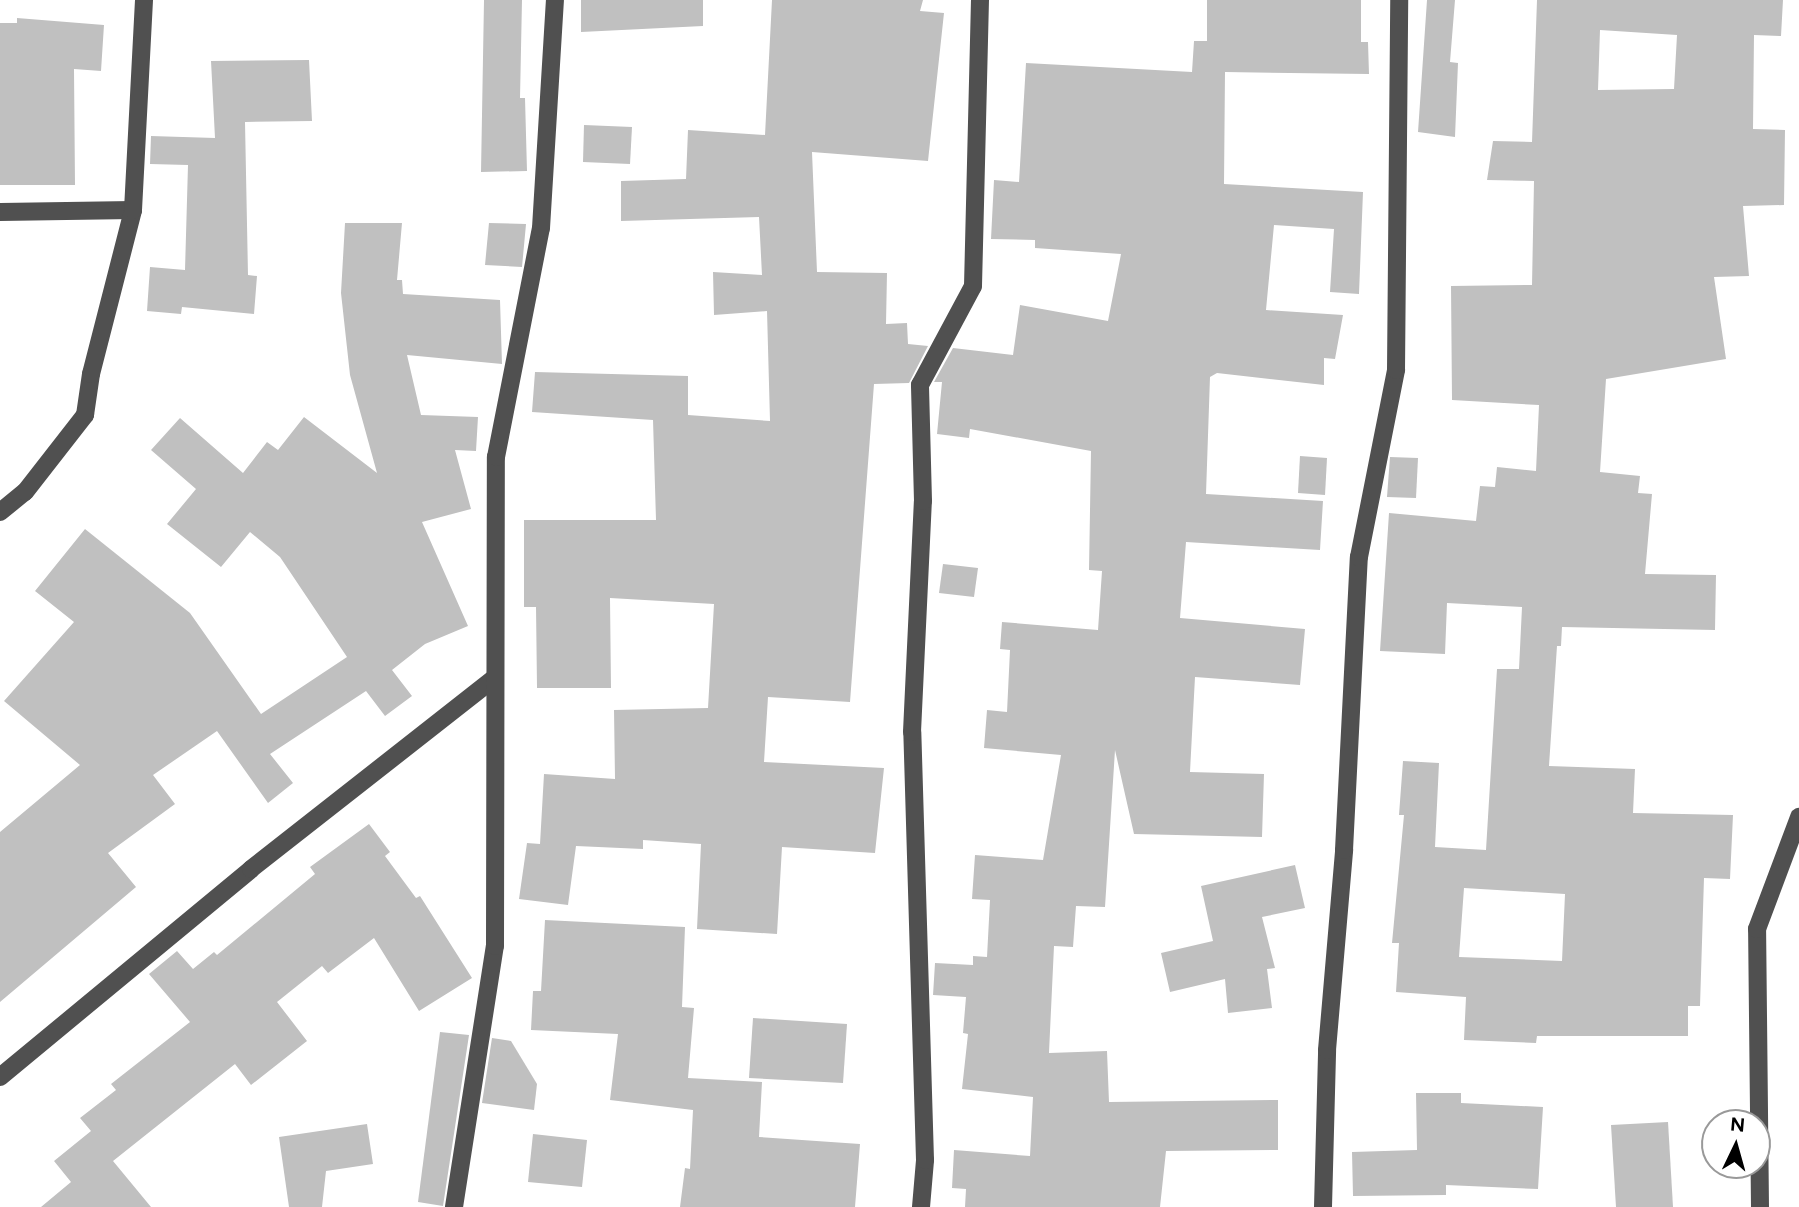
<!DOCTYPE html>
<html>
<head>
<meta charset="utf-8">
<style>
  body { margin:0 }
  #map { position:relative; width:1799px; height:1207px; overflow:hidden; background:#fff; font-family:Figtree,sans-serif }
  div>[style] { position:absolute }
  .building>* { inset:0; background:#c0c0c0 }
  .minor>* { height:18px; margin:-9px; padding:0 9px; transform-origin:9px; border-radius:9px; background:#505050 }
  span { translate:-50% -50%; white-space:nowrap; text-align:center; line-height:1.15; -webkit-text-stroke:6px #fff; paint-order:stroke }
  .north { position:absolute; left:1701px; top:1109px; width:70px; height:70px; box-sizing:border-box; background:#fff; border:2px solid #999; border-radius:50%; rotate:5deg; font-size:19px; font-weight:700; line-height:28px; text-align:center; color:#000 }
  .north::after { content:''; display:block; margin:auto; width:24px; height:32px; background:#000; clip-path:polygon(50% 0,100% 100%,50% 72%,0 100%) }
</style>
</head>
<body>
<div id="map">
  <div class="building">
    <div style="clip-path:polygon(484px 0,522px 0,520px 98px,525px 98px,527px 171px,481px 172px)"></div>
    <div style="clip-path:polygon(581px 0,703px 0,703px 26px,581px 32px)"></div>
    <div style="clip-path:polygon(772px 0,923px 0,920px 11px,944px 13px,928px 161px,812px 152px,817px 272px,887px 273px,886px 324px,907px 323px,908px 344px,928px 346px,909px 383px,874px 384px,850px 702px,768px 697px,764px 762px,884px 768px,875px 853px,782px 847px,777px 934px,697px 929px,701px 844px,643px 840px,643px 849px,576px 846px,568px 905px,519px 899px,527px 843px,540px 844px,544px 774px,615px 779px,614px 710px,708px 708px,714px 604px,610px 598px,611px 688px,537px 688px,536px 607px,524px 607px,524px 520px,656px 520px,653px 420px,532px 412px,535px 372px,688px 376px,688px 415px,770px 421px,767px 311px,714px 315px,713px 272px,762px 275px,759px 217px,621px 221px,621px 181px,686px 179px,688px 130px,765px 135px)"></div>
    <div style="clip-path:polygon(1207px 0,1361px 0,1361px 42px,1368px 42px,1369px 74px,1225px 72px,1224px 184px,1363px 192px,1359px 294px,1330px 292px,1334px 229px,1274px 225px,1266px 310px,1343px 315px,1335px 359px,1324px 358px,1324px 385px,1217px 373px,1210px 377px,1206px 494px,1323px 501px,1320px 550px,1186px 542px,1180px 618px,1305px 629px,1300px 685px,1195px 677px,1190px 772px,1264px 774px,1262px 837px,1134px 834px,1115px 750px,1105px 907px,1076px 906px,1073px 947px,1054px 946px,1049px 1053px,1107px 1051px,1109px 1102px,1278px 1100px,1278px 1150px,1166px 1151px,1160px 1207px,965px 1207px,966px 1189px,952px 1188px,954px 1150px,1030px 1156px,1033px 1097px,962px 1089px,968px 1034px,963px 1033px,966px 997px,933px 995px,935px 963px,973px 965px,973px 956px,987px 957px,990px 900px,972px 899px,975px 855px,1043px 860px,1061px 755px,984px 748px,987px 710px,1007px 712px,1010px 650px,1000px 649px,1002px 622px,1098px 630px,1102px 571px,1089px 570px,1091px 451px,970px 429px,969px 438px,937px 434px,942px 382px,934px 382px,953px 348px,1013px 355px,1020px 305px,1108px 321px,1121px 254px,1035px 248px,1035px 240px,991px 239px,994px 180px,1019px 182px,1026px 63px,1192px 72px,1194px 41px,1207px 41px)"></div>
    <div style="clip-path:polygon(1427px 0,1455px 0,1450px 62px,1458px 63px,1455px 137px,1418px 132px)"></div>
    <div style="clip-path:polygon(evenodd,1537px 0,1783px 0,1781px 36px,1754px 35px,1753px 129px,1785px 130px,1784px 205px,1743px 206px,1749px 276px,1714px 277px,1726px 359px,1606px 379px,1600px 472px,1640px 476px,1638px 493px,1652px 494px,1645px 574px,1716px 575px,1715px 630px,1562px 627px,1561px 646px,1557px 646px,1549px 766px,1635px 769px,1633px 813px,1733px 815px,1730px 879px,1704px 878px,1700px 1006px,1688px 1006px,1688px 1036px,1537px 1036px,1536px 1043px,1464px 1040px,1466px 997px,1396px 992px,1399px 943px,1392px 943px,1404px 815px,1399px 815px,1403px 761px,1439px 763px,1435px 847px,1486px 850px,1497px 669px,1519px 669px,1522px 607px,1447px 603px,1445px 654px,1380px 651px,1389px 513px,1476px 521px,1480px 486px,1495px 487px,1497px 467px,1536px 471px,1539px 405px,1452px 400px,1451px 286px,1532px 285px,1534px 181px,1487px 180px,1493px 141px,1532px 142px,1537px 0,1600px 30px,1677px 35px,1674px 89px,1598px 90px,1600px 30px,1537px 0,1464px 888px,1565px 894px,1562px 961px,1459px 957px,1464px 888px)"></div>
    <div style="clip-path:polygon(17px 18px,104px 25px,101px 71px,74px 69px,75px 185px,0 185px,0 23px,17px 23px)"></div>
    <div style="clip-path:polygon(309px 60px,312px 121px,245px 122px,248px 275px,257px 276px,254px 314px,182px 307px,181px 314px,147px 311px,150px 267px,185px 270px,188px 165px,150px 164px,151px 136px,215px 138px,211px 61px)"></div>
    <div style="clip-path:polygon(584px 125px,632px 127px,630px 164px,583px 162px)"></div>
    <div style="clip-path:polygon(345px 223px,402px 223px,397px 280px,402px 280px,403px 294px,500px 300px,502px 364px,407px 355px,421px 415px,478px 417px,476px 451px,455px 450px,471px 509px,422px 522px,468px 626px,425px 644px,392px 670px,412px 696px,385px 716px,366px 691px,270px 754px,293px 783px,268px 803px,217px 731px,153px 775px,175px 804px,108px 853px,136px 887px,0 1002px,0 832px,80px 765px,4px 701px,74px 622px,35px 591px,85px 529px,190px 613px,261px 714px,347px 657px,280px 557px,250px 532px,221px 567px,167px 524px,196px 489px,151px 450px,180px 418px,243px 473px,267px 442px,278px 450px,304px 417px,377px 473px,350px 375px,341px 293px)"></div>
    <div style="clip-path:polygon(489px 223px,526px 224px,522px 267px,485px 265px)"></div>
    <div style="clip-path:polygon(1300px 456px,1327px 458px,1325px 495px,1298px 493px)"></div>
    <div style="clip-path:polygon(1390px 457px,1418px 458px,1416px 498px,1387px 497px)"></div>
    <div style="clip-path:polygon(943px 564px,978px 568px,974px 597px,939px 593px)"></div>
    <div style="clip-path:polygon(369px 824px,390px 852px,385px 856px,416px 898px,420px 896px,472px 978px,419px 1011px,374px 938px,328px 973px,322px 966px,277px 1002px,307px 1041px,251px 1085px,235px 1064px,113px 1161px,151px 1207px,41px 1207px,71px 1182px,54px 1161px,91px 1131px,80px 1118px,116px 1090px,111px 1084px,190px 1022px,149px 974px,177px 951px,193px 969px,214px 952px,217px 955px,315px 874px,310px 867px)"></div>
    <div style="clip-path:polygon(1295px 865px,1305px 908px,1262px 917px,1275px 968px,1267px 969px,1272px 1008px,1228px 1013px,1225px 979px,1170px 992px,1161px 953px,1213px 941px,1201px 886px)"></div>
    <div style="clip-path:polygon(545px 920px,685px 927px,682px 1007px,694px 1008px,688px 1078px,762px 1082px,759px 1137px,860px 1144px,855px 1207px,680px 1207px,685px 1168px,690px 1169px,693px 1110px,610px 1100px,618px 1034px,531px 1030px,533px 991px,541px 991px)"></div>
    <div style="clip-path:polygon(753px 1018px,847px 1024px,843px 1083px,749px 1078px)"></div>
    <div style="clip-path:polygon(440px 1032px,469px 1035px,443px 1206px,418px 1202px)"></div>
    <div style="clip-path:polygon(492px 1038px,511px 1041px,537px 1084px,534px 1110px,482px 1103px)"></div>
    <div style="clip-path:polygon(1416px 1093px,1461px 1093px,1461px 1103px,1543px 1107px,1538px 1189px,1446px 1185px,1446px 1195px,1353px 1196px,1352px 1152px,1417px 1150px)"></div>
    <div style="clip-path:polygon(1668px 1122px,1673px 1207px,1616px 1207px,1611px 1125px)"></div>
    <div style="clip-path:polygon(367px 1124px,373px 1164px,326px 1171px,322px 1207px,289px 1207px,279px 1137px)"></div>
    <div style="clip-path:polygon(533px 1134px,587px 1140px,582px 1187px,528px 1182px)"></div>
  </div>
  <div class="minor">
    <div style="left:0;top:212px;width:133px;rotate:-0.9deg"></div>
    <div style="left:0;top:512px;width:32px;rotate:-39deg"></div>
    <div style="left:25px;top:492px;width:98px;rotate:-52.1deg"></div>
    <div style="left:85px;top:415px;width:41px;rotate:-81.7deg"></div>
    <div style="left:91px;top:374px;width:169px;rotate:-75.6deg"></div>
    <div style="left:133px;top:210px;width:210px;rotate:-87deg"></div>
    <div style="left:0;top:1077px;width:326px;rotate:-39.6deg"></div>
    <div style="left:251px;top:869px;width:308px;rotate:-38.1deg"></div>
    <div style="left:454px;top:1207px;width:264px;rotate:-81.1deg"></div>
    <div style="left:495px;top:946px;width:489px;rotate:-89.9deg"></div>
    <div style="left:496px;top:457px;width:233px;rotate:-78.9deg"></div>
    <div style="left:541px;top:228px;width:228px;rotate:-86.5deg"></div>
    <div style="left:921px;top:1207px;width:47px;rotate:-85.1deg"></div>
    <div style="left:925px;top:1160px;width:428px;rotate:-91.7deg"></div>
    <div style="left:912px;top:732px;width:231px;rotate:-87.3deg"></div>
    <div style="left:923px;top:501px;width:116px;rotate:-91.5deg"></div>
    <div style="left:920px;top:385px;width:112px;rotate:-61.8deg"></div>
    <div style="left:973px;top:286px;width:286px;rotate:-88.6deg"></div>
    <div style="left:1323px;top:1207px;width:157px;rotate:-88.5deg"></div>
    <div style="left:1327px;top:1050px;width:201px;rotate:-85.1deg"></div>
    <div style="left:1344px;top:850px;width:293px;rotate:-87.1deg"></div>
    <div style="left:1359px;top:557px;width:191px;rotate:-78.8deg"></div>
    <div style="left:1396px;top:370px;width:370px;rotate:-89.5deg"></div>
    <div style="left:1760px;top:1207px;width:278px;rotate:-90.6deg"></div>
    <div style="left:1757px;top:929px;width:120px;rotate:-69.4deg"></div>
  </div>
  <div class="north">N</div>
</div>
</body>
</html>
